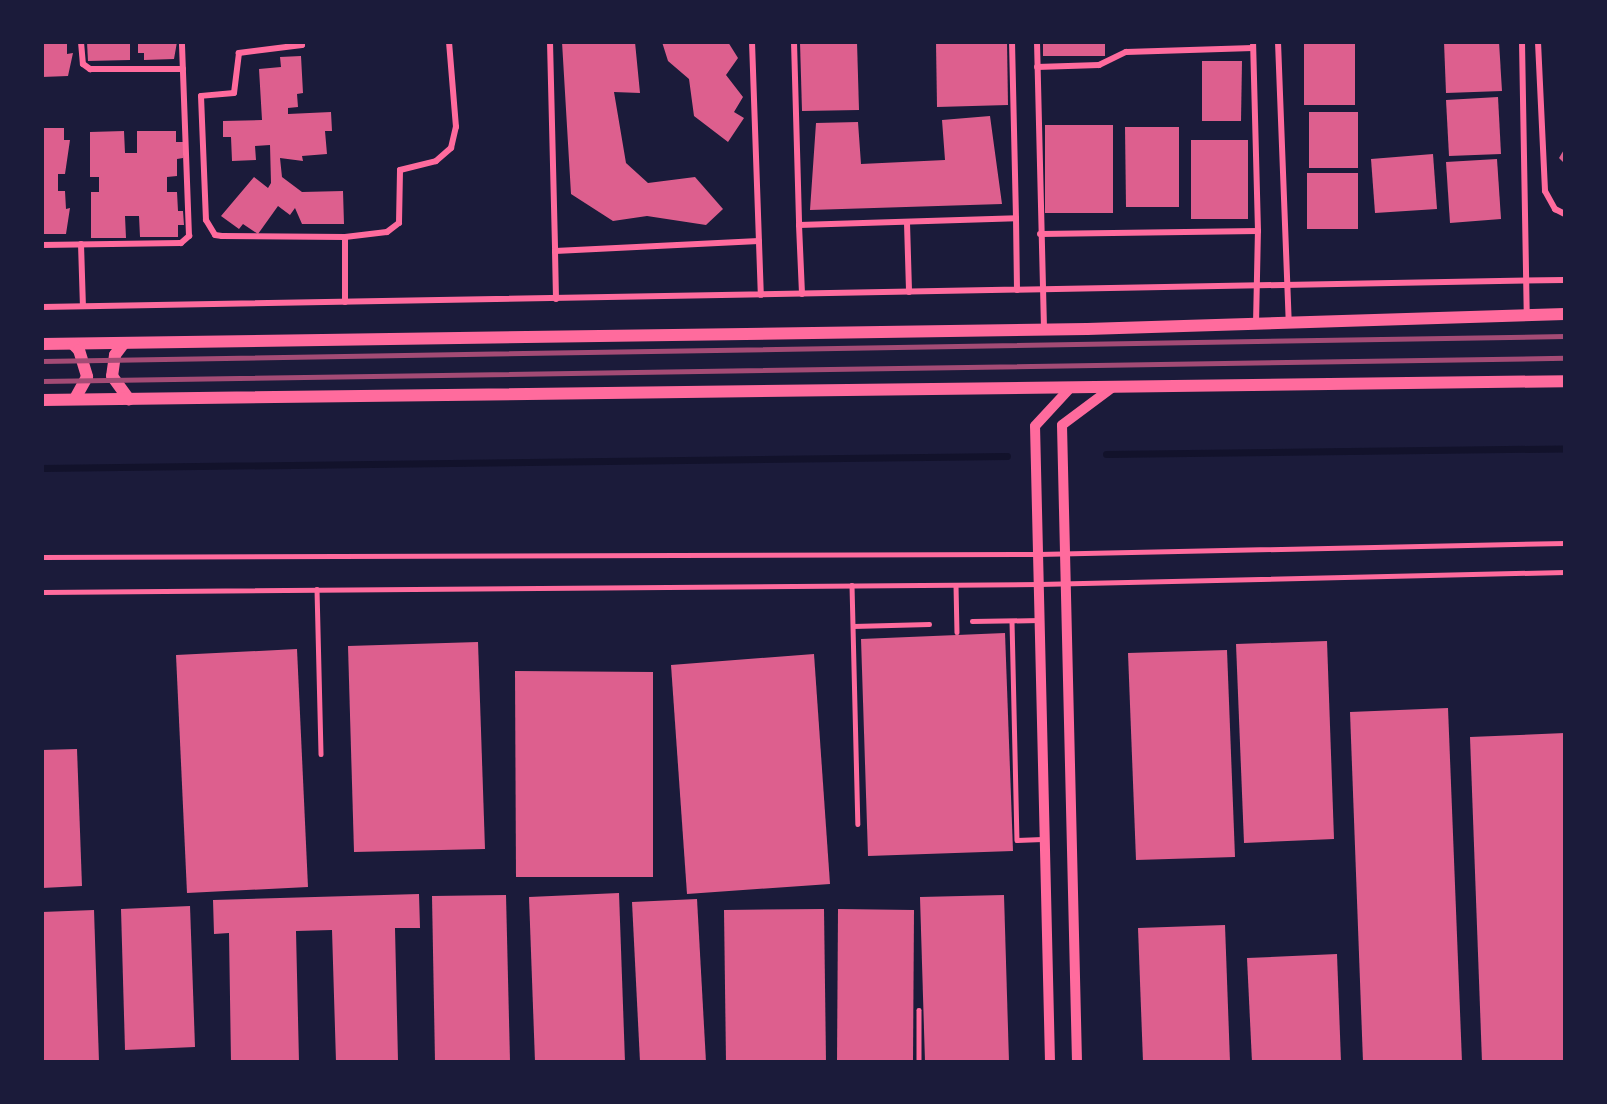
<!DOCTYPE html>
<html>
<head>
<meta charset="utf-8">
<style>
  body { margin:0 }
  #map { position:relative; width:1607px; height:1104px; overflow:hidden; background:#1b1b3a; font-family:Lato,sans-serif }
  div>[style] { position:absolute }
  .stream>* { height:7px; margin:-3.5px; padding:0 3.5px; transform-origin:3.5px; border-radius:3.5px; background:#12122b }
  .building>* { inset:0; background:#dd5f8e }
  .service>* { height:4.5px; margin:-2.25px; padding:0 2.25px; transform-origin:2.25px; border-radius:2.25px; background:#ff6b9d }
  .minor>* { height:6px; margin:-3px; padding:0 3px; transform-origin:3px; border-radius:3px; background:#ff6b9d }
  .tertiary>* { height:10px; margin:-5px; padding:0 5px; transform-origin:5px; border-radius:5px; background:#ff6b9d }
  .secondary>* { height:12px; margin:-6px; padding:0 6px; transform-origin:6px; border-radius:6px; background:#ff6b9d }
  .rail>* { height:4.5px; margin:-2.25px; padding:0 2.25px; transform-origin:2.25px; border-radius:2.25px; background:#a44b75 }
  span { translate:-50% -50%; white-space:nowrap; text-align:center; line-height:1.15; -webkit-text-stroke:4.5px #1b1b3a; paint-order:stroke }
  .frame { position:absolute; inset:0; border:44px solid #1b1b3a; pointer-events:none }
</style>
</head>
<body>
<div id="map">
  <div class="stream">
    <div style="left:1106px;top:454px;width:459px;rotate:-0.7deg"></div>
    <div style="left:42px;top:468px;width:965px;rotate:-0.71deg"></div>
  </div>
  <div class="building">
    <div style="clip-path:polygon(42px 42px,67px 42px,67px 54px,73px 53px,68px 76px,42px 77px)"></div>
    <div style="clip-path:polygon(87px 42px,130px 42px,130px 60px,88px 61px)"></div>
    <div style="clip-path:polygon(138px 42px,177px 42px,174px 59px,144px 60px,144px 53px,138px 53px)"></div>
    <div style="clip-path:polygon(562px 42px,635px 42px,640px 93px,614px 92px,626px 163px,648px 183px,695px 177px,723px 209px,706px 225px,647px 216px,613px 221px,571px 194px)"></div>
    <div style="clip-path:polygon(662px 42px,728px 42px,738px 58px,726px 75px,743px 97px,734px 112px,744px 118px,728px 142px,694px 116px,689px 79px,668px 61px)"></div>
    <div style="clip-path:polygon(800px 42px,857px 42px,859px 110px,802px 111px)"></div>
    <div style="clip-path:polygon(936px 42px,1007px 42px,1008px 105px,937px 107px)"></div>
    <div style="clip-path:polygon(1043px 42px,1105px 42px,1105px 56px,1043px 56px)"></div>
    <div style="clip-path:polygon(1304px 42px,1355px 42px,1355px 105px,1304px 105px)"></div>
    <div style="clip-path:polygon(1444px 42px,1499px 42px,1502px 91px,1446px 93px)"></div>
    <div style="clip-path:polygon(301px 56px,303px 93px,297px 94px,298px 107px,288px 108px,288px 114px,331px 112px,332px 131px,325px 131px,327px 154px,302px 156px,303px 161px,280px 158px,282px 177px,302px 192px,343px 191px,344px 224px,302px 224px,295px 208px,290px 215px,278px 206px,258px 234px,243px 224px,239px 229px,221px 216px,254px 177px,268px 188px,271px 183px,270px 145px,255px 146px,256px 160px,232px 161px,231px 137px,223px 137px,223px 121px,262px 120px,259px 69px,281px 67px,280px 57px)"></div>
    <div style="clip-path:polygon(1202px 61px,1242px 61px,1241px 121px,1202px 121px)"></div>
    <div style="clip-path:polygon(1498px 97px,1501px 154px,1449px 156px,1446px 100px)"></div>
    <div style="clip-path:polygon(1309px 112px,1358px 112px,1358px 168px,1309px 168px)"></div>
    <div style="clip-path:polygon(990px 116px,1002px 204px,810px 210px,816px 123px,858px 122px,861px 164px,945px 160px,942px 120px)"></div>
    <div style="clip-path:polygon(1045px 125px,1113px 125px,1113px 213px,1045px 213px)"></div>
    <div style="clip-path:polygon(1125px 127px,1179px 127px,1179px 207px,1126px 207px)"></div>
    <div style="clip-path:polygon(42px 128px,64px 128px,64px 140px,70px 140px,65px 174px,58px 174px,58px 191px,65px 191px,66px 209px,70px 208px,66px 234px,42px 234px)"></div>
    <div style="clip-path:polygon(124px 131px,125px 153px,137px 153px,137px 131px,176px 131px,176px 142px,183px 142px,183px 158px,177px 159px,177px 176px,167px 177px,167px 192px,177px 192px,178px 211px,183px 211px,184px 225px,178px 225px,178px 237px,140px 237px,139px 216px,125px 216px,126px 238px,91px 238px,91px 192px,99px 192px,99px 177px,90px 177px,90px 132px)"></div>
    <div style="clip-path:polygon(1191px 140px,1248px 140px,1248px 219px,1191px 219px)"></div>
    <div style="clip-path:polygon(1565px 148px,1565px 164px,1559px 158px)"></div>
    <div style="clip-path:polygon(1433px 154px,1437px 209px,1375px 213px,1371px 159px)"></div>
    <div style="clip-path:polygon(1497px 159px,1501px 219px,1450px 223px,1446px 162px)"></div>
    <div style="clip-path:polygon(1307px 173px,1358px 173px,1358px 229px,1307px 229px)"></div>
    <div style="clip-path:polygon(1005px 633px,1013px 851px,868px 856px,861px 639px)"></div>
    <div style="clip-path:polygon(1327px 641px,1334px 839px,1244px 843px,1236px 644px)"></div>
    <div style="clip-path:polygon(478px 642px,485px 849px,354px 852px,348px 646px)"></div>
    <div style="clip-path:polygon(297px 649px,308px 887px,187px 893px,176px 655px)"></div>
    <div style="clip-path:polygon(1227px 650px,1235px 857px,1136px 860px,1128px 653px)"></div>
    <div style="clip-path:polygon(814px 654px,830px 884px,687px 894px,671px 665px)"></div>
    <div style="clip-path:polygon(515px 671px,653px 672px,653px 877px,516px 877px)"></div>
    <div style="clip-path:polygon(1448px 708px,1462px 1062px,1363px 1062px,1350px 712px)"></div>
    <div style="clip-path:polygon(1565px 733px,1565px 1062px,1482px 1062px,1470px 737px)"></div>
    <div style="clip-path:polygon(77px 749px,82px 886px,42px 888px,42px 750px)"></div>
    <div style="clip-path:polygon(619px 893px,625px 1062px,535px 1062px,529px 897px)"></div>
    <div style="clip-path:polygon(419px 894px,420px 928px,395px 928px,398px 1061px,336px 1062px,332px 930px,296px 931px,299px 1062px,231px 1062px,229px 933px,214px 934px,213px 900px)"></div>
    <div style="clip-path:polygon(506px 895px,510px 1061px,435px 1062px,432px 896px)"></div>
    <div style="clip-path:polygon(1004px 895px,1009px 1062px,925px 1062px,920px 897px)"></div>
    <div style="clip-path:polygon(697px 899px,706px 1062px,640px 1062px,632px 902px)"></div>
    <div style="clip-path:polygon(190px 906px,195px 1047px,125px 1050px,121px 909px)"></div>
    <div style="clip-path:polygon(824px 909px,826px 1062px,726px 1062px,724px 910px)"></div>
    <div style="clip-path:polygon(838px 909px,914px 910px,913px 1062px,837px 1062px)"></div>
    <div style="clip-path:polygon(94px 910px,99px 1062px,42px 1062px,42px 912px)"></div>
    <div style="clip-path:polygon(1225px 925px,1230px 1062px,1143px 1062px,1138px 928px)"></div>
    <div style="clip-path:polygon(1337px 954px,1341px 1062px,1252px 1062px,1247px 958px)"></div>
  </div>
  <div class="service">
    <div style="left:42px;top:557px;width:996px;rotate:-0.17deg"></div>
    <div style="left:1038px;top:554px;width:527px;rotate:-1.2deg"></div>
    <div style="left:852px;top:585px;width:239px;rotate:88.6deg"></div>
    <div style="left:956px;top:585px;width:47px;rotate:88.8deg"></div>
    <div style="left:317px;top:589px;width:165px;rotate:88.6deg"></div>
    <div style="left:42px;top:592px;width:997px;rotate:-0.46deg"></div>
    <div style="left:1039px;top:584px;width:526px;rotate:-1.31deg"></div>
    <div style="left:972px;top:621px;width:68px;rotate:-0.8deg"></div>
    <div style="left:1012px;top:621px;width:219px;rotate:88.7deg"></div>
    <div style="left:1017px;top:840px;width:25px;rotate:-2deg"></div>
    <div style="left:853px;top:626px;width:76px;rotate:-1.5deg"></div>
    <div style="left:919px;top:1010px;width:52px;rotate:90deg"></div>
  </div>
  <div class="minor">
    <div style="left:81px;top:42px;width:22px;rotate:85deg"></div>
    <div style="left:83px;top:64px;width:9px;rotate:36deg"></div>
    <div style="left:90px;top:69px;width:93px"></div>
    <div style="left:302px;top:42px;width:3px;rotate:90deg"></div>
    <div style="left:302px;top:45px;width:64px;rotate:172.8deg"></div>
    <div style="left:239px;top:53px;width:40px;rotate:97.1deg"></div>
    <div style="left:234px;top:93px;width:33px;rotate:175deg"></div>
    <div style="left:201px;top:96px;width:124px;rotate:87.7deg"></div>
    <div style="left:206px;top:220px;width:17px;rotate:59deg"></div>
    <div style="left:215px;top:235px;width:7px;rotate:8deg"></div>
    <div style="left:222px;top:236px;width:123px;rotate:0.5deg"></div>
    <div style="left:550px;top:42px;width:209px;rotate:88.6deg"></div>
    <div style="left:555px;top:251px;width:204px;rotate:-2.8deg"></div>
    <div style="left:752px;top:42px;width:253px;rotate:88deg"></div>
    <div style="left:794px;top:42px;width:183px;rotate:88.4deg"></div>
    <div style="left:799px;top:225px;width:217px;rotate:-1.8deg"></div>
    <div style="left:1016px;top:218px;width:176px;rotate:-91.3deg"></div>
    <div style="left:1037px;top:42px;width:287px;rotate:88.6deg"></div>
    <div style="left:1278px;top:42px;width:281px;rotate:87.8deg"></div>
    <div style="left:1522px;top:42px;width:274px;rotate:89deg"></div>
    <div style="left:1538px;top:42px;width:149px;rotate:87.3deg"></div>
    <div style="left:1545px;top:191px;width:21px;rotate:61deg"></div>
    <div style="left:1555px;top:209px;width:11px;rotate:27deg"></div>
    <div style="left:1037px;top:67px;width:62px;rotate:-1.8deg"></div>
    <div style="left:1099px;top:65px;width:30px;rotate:-26deg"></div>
    <div style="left:1126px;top:52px;width:127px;rotate:-1.8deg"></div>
    <div style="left:1016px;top:218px;width:72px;rotate:89.2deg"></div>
    <div style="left:907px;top:223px;width:69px;rotate:88.3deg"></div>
    <div style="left:799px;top:225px;width:69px;rotate:87.5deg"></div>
    <div style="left:1040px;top:234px;width:218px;rotate:-0.8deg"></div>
    <div style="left:1258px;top:231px;width:189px;rotate:-91.5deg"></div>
    <div style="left:81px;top:244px;width:62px;rotate:88.2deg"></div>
    <div style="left:42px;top:245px;width:139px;rotate:-0.8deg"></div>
    <div style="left:181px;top:243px;width:11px;rotate:-41deg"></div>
    <div style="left:189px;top:236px;width:194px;rotate:-92.1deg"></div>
    <div style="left:555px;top:251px;width:48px;rotate:88.8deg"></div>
    <div style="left:345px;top:302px;width:65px;rotate:-90deg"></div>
    <div style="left:345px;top:237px;width:42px;rotate:-6.8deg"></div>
    <div style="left:387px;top:232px;width:15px;rotate:-37deg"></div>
    <div style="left:399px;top:223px;width:53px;rotate:-88.9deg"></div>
    <div style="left:400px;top:170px;width:37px;rotate:-14deg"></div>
    <div style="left:436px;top:161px;width:20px;rotate:-41deg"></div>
    <div style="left:451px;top:148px;width:22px;rotate:-77deg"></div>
    <div style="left:456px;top:127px;width:85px;rotate:-94.7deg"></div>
    <div style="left:42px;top:307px;width:1523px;rotate:-1.02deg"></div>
    <div style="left:1256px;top:324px;width:93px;rotate:-88.8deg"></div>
  </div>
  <div class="tertiary">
    <div style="left:1050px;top:1062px;width:636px;rotate:-91.35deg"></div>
    <div style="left:1035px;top:426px;width:53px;rotate:-47.3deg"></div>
    <div style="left:1077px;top:1062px;width:637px;rotate:-91.35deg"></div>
    <div style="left:1062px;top:425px;width:64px;rotate:-36.7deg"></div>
  </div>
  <div class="secondary">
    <div style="left:124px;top:343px;width:15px;rotate:127deg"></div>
    <div style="left:115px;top:355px;width:21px;rotate:98deg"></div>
    <div style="left:112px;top:376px;width:29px;rotate:54deg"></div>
    <div style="left:42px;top:344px;width:1045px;rotate:-0.82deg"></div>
    <div style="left:1087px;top:329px;width:478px;rotate:-1.8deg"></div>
    <div style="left:73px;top:344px;width:8px;rotate:45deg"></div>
    <div style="left:79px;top:350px;width:28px;rotate:73deg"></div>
    <div style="left:87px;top:377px;width:25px;rotate:119deg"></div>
    <div style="left:42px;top:400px;width:1523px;rotate:-0.71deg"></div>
  </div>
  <div class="rail">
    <div style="left:42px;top:361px;width:1523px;rotate:-0.94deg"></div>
    <div style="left:42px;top:381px;width:1523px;rotate:-0.87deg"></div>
  </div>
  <div class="frame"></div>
</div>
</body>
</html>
